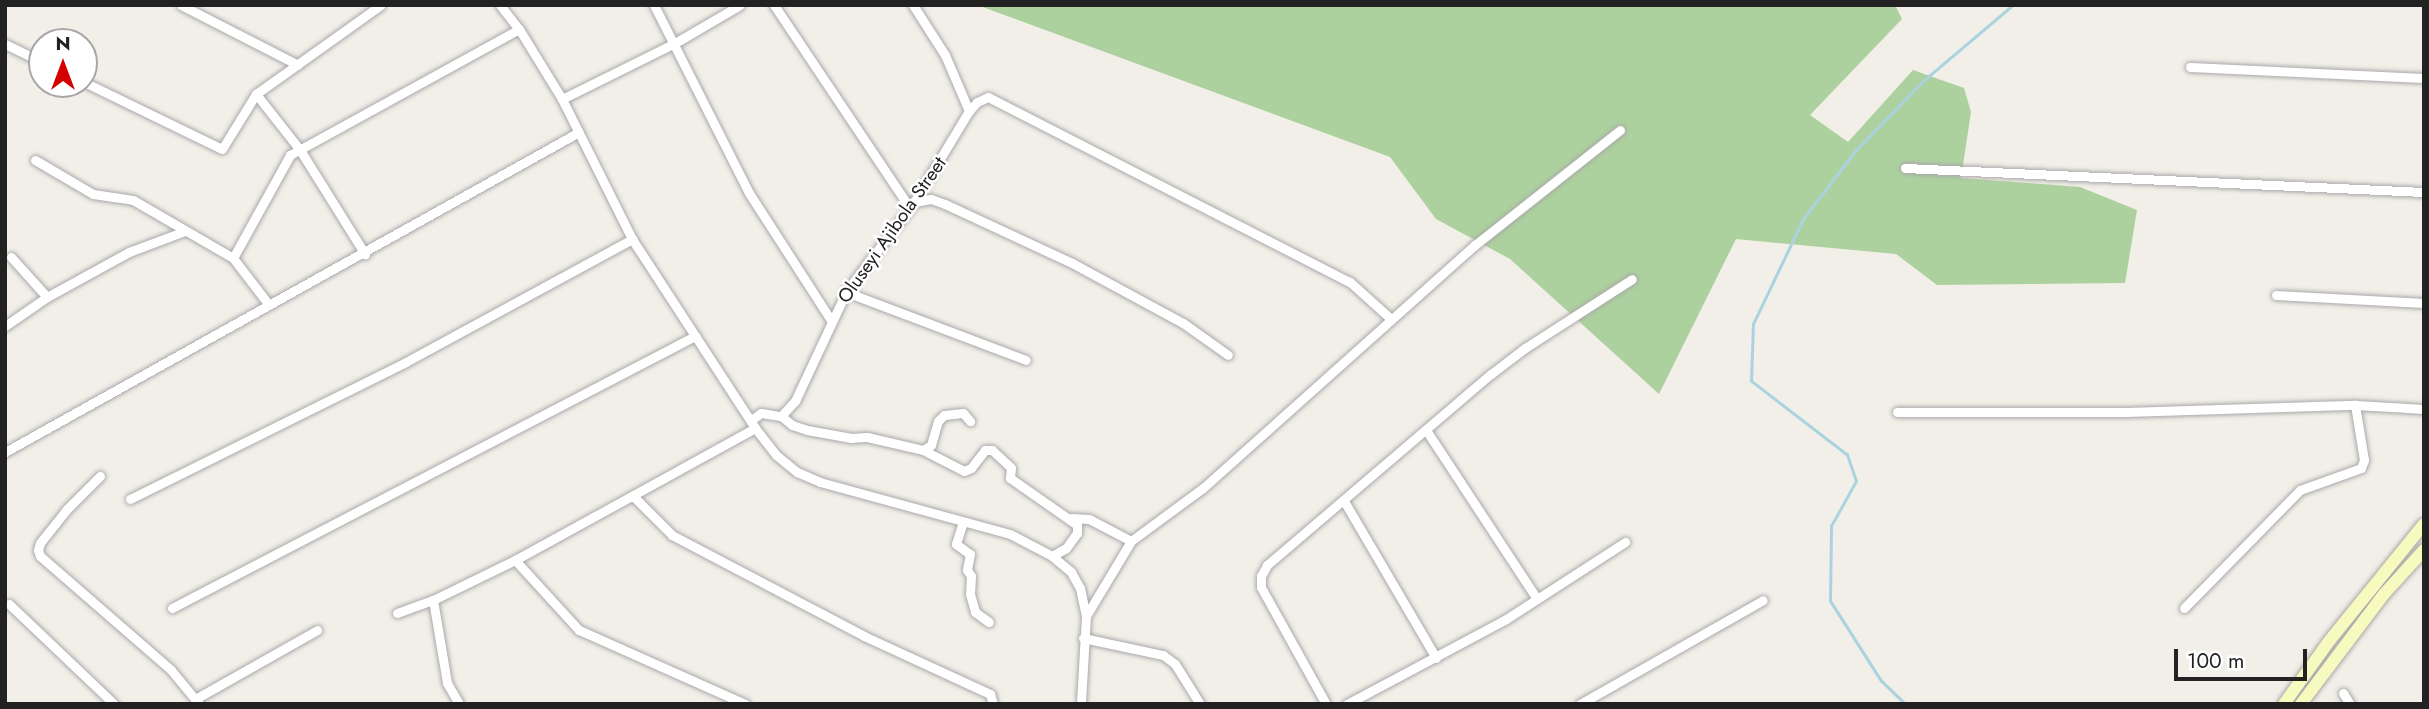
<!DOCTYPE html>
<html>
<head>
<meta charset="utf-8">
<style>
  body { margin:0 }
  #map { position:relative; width:2429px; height:709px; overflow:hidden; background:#f2efe9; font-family:Jost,sans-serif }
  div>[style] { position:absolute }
  .forest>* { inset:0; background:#add19e }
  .stream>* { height:2.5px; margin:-1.25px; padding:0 1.25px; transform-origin:1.25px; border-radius:1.25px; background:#aad3df }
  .roads { filter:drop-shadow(0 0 2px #a9a9a9) drop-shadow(0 0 2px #a9a9a9) }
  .street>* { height:9px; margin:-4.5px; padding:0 4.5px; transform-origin:4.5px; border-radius:4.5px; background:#fff }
  .secondary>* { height:12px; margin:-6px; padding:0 6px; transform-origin:6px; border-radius:6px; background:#f7fabf }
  span { translate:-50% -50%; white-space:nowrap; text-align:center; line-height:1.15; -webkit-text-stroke:5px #fff; paint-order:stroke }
  .street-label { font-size:19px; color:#222 }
  .frame { position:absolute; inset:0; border:7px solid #222; pointer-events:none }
  .north { position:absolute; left:28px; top:28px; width:70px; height:70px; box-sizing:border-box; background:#fff; border:2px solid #a7a7a7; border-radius:50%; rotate:0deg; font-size:19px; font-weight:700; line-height:28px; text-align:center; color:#222 }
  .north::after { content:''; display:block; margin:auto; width:24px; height:32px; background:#d40000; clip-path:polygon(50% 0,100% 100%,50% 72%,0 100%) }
  .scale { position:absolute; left:2174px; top:649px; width:133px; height:32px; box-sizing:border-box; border:4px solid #222; border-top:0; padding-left:9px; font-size:21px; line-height:24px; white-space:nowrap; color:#222; -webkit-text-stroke:5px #fff; paint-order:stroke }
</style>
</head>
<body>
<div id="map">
  <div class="forest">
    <div style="clip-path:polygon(977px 5px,1895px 5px,1902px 19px,1810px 115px,1848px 142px,1913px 70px,1964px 88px,1971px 112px,1961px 178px,2080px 187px,2137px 210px,2125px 283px,1937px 285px,1896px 254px,1736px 239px,1659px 394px,1510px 259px,1436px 219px,1390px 157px)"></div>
  </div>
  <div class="stream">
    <div style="left:1905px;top:704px;width:33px;rotate:-136deg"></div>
    <div style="left:1881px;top:681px;width:95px;rotate:-122.5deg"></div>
    <div style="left:1830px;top:601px;width:75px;rotate:-89.2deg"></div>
    <div style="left:1831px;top:526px;width:51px;rotate:-60.9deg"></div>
    <div style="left:1856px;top:481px;width:28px;rotate:-109deg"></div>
    <div style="left:1847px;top:455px;width:121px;rotate:-142.4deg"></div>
    <div style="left:1751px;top:381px;width:57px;rotate:-88deg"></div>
    <div style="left:1753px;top:324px;width:116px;rotate:-64.5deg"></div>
    <div style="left:1803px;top:219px;width:87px;rotate:-52.5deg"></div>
    <div style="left:1856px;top:150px;width:96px;rotate:-45.8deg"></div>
    <div style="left:1923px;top:81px;width:118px;rotate:-40.2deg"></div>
  </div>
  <div class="roads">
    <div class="street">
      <div style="left:181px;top:5px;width:131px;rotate:27.1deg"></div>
      <div style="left:500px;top:5px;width:31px;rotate:52deg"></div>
      <div style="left:519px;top:29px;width:82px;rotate:58.4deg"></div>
      <div style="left:562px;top:99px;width:157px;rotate:63.4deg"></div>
      <div style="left:632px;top:239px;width:225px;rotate:56.9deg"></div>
      <div style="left:755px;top:428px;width:34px;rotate:52deg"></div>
      <div style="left:776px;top:455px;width:27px;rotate:39deg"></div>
      <div style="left:797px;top:472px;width:25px;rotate:23deg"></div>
      <div style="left:820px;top:482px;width:197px;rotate:15.3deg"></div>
      <div style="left:1010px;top:534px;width:47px;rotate:27.6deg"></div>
      <div style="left:1052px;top:556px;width:25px;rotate:40deg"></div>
      <div style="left:1071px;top:572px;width:18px;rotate:61deg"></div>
      <div style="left:1080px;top:588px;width:29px;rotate:78deg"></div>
      <div style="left:1086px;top:616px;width:88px;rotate:93.3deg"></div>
      <div style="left:654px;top:5px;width:211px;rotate:63.2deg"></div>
      <div style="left:749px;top:193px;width:151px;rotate:57.2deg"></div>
      <div style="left:774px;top:5px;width:244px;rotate:56.2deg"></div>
      <div style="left:913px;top:5px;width:59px;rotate:57.4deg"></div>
      <div style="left:945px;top:55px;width:61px;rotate:66.8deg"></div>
      <div style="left:5px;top:44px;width:41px;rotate:25.9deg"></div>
      <div style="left:2190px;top:67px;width:234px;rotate:2.7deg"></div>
      <div style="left:84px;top:82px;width:153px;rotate:25.9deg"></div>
      <div style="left:222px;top:149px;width:65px;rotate:-58.3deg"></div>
      <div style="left:256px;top:94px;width:153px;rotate:-35.5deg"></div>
      <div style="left:256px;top:94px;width:71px;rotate:51.8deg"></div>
      <div style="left:300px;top:150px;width:123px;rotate:58deg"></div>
      <div style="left:562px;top:99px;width:126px;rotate:-26.4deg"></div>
      <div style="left:675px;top:43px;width:75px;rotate:-30.3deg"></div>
      <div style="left:35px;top:160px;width:67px;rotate:30.4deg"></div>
      <div style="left:93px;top:194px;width:40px;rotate:8.5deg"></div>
      <div style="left:133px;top:200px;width:116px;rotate:30.1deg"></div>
      <div style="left:233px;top:258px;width:59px;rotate:52.5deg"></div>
      <div style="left:1905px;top:168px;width:520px;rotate:2.65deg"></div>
      <div style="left:914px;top:202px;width:17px;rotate:-10deg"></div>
      <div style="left:931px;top:199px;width:15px;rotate:20deg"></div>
      <div style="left:945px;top:204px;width:140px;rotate:24.9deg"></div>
      <div style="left:1072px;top:263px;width:126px;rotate:28.4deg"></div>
      <div style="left:1183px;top:323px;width:55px;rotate:35.4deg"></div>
      <div style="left:11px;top:257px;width:54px;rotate:48deg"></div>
      <div style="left:233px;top:258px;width:118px;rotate:-61deg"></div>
      <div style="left:290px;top:155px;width:261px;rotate:-28.8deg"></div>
      <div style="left:846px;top:292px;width:192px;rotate:20.7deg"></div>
      <div style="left:2276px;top:295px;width:148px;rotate:3.1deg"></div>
      <div style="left:5px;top:326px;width:51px;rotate:-34.6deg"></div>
      <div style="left:47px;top:297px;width:94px;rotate:-28.8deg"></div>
      <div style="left:129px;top:252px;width:60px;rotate:-20.6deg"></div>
      <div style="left:1897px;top:412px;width:229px"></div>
      <div style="left:2126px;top:412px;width:229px;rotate:-1.8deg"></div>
      <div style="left:2355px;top:405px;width:69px;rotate:3.3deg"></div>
      <div style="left:781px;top:416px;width:14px;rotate:39deg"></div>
      <div style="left:792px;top:425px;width:16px;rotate:18deg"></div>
      <div style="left:807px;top:430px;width:45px;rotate:10.3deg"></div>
      <div style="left:851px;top:438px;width:16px;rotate:-4deg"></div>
      <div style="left:867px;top:437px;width:57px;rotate:13.1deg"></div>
      <div style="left:923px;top:450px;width:46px;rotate:27.1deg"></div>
      <div style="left:964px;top:471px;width:8px;rotate:-23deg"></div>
      <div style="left:971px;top:468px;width:23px;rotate:-52deg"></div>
      <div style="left:985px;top:450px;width:7px"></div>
      <div style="left:992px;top:450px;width:26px;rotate:43deg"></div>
      <div style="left:1011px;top:468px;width:10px;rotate:96deg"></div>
      <div style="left:1010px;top:478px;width:82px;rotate:35deg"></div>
      <div style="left:1077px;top:525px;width:8px;rotate:90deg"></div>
      <div style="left:1077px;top:533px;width:19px;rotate:126deg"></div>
      <div style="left:1066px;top:548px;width:16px;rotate:150deg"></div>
      <div style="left:751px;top:420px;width:12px;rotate:-35deg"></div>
      <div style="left:761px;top:413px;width:20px;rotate:9deg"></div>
      <div style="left:781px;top:416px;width:21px;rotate:-47deg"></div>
      <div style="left:795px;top:401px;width:120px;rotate:-64.9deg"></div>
      <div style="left:846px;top:292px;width:113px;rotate:-52.9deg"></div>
      <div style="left:914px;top:202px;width:106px;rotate:-58.9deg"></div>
      <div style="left:969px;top:111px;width:12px;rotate:-48deg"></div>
      <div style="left:977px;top:102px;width:12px;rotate:-24deg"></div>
      <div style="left:988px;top:97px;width:407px;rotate:27.1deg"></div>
      <div style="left:1350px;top:282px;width:55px;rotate:42.1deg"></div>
      <div style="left:1426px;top:430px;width:202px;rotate:56.7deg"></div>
      <div style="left:923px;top:450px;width:9px;rotate:-32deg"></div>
      <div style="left:931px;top:445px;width:25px;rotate:-74deg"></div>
      <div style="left:938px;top:421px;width:8px;rotate:-45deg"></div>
      <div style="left:944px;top:415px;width:19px;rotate:-6deg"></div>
      <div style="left:963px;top:413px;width:11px;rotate:49deg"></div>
      <div style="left:5px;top:452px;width:657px;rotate:-29.14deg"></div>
      <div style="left:100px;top:476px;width:47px;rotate:135deg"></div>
      <div style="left:67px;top:509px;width:43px;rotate:128.5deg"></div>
      <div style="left:40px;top:543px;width:7px;rotate:106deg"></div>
      <div style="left:38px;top:550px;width:6px;rotate:72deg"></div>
      <div style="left:40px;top:556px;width:174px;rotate:41deg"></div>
      <div style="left:171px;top:670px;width:44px;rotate:50.5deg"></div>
      <div style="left:634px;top:497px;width:54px;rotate:45deg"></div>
      <div style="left:672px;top:535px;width:217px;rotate:27.7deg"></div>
      <div style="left:864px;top:636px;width:139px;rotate:24.7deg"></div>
      <div style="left:990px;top:694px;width:10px;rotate:73deg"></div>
      <div style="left:130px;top:499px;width:306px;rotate:-26.4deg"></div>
      <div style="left:404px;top:363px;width:260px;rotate:-28.5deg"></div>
      <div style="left:1344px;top:501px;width:182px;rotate:59.6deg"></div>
      <div style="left:1071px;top:518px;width:18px;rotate:3deg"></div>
      <div style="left:1089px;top:519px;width:47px;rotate:27.6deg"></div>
      <div style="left:963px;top:522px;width:23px;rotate:108deg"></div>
      <div style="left:956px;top:544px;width:17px;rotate:36deg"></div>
      <div style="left:970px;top:554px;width:16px;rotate:101deg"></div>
      <div style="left:967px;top:570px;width:7px;rotate:56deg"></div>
      <div style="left:971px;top:576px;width:18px;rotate:93deg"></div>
      <div style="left:970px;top:594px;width:19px;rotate:74deg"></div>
      <div style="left:975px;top:612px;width:17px;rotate:36deg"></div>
      <div style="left:515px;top:560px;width:95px;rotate:47.6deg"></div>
      <div style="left:579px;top:630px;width:182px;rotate:24deg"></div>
      <div style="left:433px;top:600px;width:84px;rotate:80.4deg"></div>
      <div style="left:447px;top:683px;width:24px;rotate:60deg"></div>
      <div style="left:9px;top:604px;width:145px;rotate:43.6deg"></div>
      <div style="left:172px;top:608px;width:590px;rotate:-27.48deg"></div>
      <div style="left:2184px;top:608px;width:165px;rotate:-45.5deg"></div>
      <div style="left:2300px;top:490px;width:65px;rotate:-19.8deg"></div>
      <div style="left:2361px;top:468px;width:9px;rotate:-69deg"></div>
      <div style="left:2364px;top:460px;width:56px;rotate:-99.3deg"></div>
      <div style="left:397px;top:613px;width:38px;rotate:-20deg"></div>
      <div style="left:433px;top:600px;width:91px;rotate:-26deg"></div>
      <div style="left:515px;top:560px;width:274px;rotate:-28.8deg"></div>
      <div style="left:1086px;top:616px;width:87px;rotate:-59deg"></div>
      <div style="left:1131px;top:541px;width:89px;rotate:-36.4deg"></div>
      <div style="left:1203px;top:488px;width:365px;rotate:-41.8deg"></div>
      <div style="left:1475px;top:245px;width:185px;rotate:-38.4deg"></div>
      <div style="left:1083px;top:638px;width:82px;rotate:12deg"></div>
      <div style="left:1163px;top:655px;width:15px;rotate:37deg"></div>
      <div style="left:1175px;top:664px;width:47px;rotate:58deg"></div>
      <div style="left:2343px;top:693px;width:13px;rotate:58deg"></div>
      <div style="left:197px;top:698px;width:138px;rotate:-29.5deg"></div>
      <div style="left:1326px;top:704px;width:134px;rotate:-119.1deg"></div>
      <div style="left:1261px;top:587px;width:11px;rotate:-90deg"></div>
      <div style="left:1261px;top:576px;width:13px;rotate:-61deg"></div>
      <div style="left:1267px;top:565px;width:294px;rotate:-40.5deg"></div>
      <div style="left:1491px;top:374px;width:43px;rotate:-37.4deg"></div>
      <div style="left:1525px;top:348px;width:127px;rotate:-32.8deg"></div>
      <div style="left:1347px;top:704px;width:180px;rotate:-28.1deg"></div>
      <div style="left:1506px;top:619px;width:142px;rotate:-32.9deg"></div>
      <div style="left:1580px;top:704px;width:210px;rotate:-29.6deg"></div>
    </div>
    <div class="secondary">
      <div style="left:2284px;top:704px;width:79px;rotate:-54.3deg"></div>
      <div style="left:2330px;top:640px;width:149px;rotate:-51deg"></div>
      <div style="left:2301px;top:704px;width:138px;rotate:-53deg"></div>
      <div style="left:2384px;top:594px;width:59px;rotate:-47.7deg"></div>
    </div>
  </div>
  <div class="street-label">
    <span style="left:892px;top:230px;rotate:-55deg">Oluseyi Ajibola Street</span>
  </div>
  <div class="frame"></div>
  <div class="north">N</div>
  <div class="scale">100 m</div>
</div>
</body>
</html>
